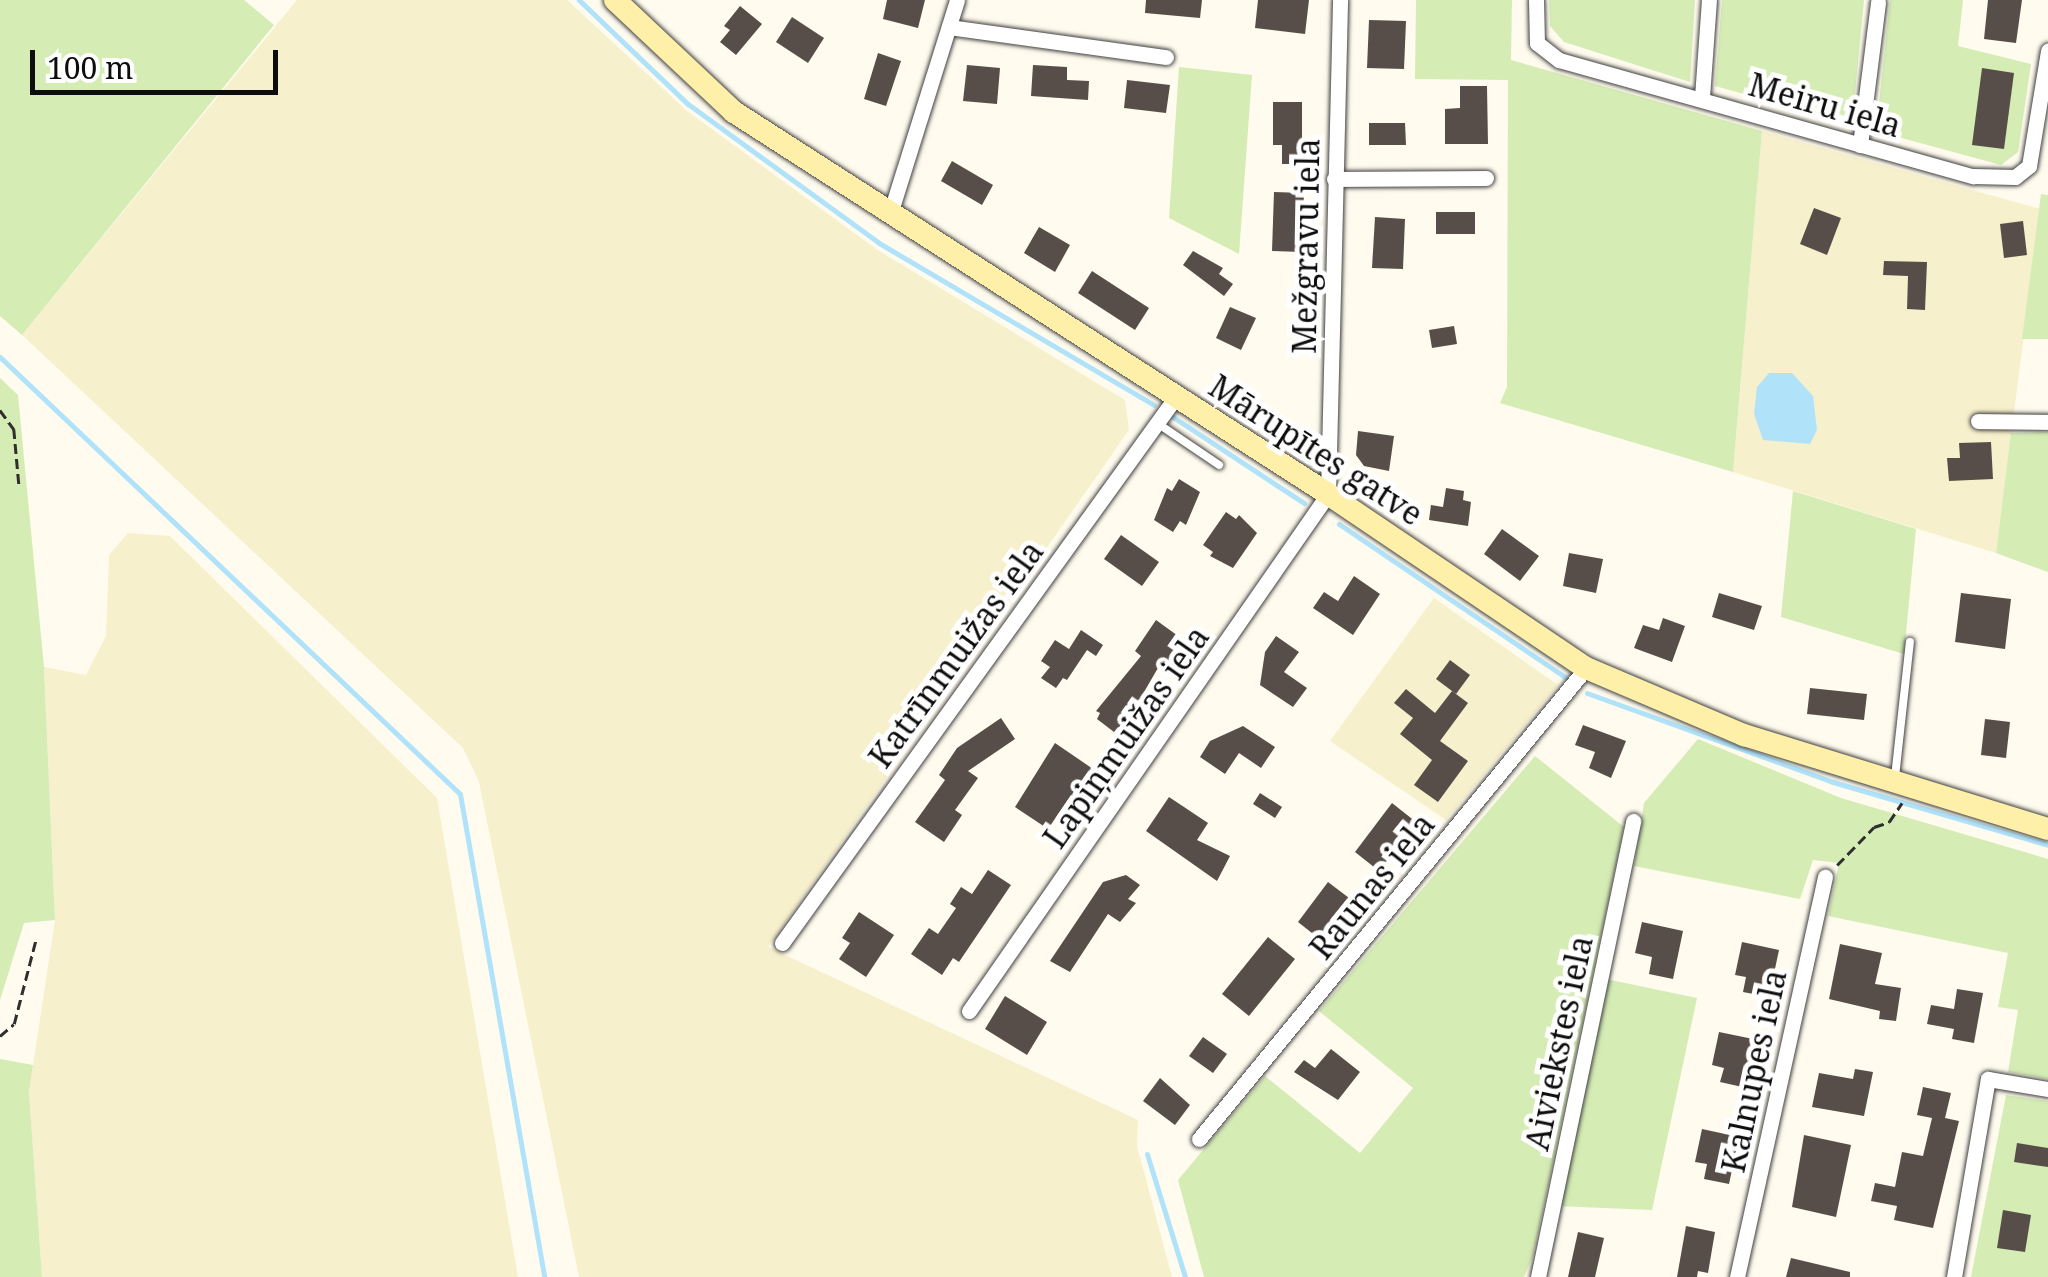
<!DOCTYPE html>
<html>
<head>
<meta charset="utf-8">
<style>
  body { margin:0 }
  #map { position:relative; width:2048px; height:1277px; overflow:hidden; background:#fffbee; font-family:"Noto Serif",serif }
  div>[style] { position:absolute }
  .farmland>* { inset:0; background:#f7f0cc }
  .green>* { inset:0; background:#d5ecb5 }
  .water>* { inset:0; background:#b0e3f9 }
  .stream>* { height:5px; margin:-2.5px; padding:0 2.5px; transform-origin:2.5px; border-radius:2.5px; background:#b0e3f9 }
  .building>* { inset:0; background:#574e49 }
  .path>* { height:2.5px; margin-top:-1.25px; transform-origin:0; background:repeating-linear-gradient(90deg,#2f2f2f 0 10px,transparent 0 15px) }
  .roads { filter:drop-shadow(0 0 2px #404040) drop-shadow(0 0 2px #404040) }
  .lane>* { height:8px; margin:-4px; padding:0 4px; transform-origin:4px; border-radius:4px; background:#fff }
  .street>* { height:15px; margin:-7.5px; padding:0 7.5px; transform-origin:7.5px; border-radius:7.5px; background:#fff }
  .secondary>* { height:22px; margin:-11px; padding:0 11px; transform-origin:11px; border-radius:11px; background:#fff0a9 }
  span { translate:-50% -50%; white-space:nowrap; text-align:center; line-height:1.15; -webkit-text-stroke:10px #fff; paint-order:stroke }
  .street-label { font-size:32px; color:#0d0d0d }
  .scale { position:absolute; left:30px; top:50px; width:248px; height:45px; box-sizing:border-box; border:5px solid #0d0d0d; border-top:0; padding-left:12px; font-size:30px; line-height:35px; white-space:nowrap; color:#0d0d0d; -webkit-text-stroke:8px #fff; paint-order:stroke }
</style>
</head>
<body>
<div id="map">
  <div class="farmland">
    <div style="clip-path:polygon(297px 0,567px 0,687px 111px,876px 249px,1125px 400px,1129px 430px,768px 947px,1138px 1120px,1137px 1146px,1172px 1277px,579px 1277px,479px 782px,463px 748px,22px 335px)"></div>
    <div style="clip-path:polygon(1762px 131px,2040px 209px,1996px 553px,1733px 472px)"></div>
    <div style="clip-path:polygon(128px 533px,170px 536px,437px 798px,518px 1277px,42px 1277px,29px 1092px,55px 920px,44px 667px,86px 675px,106px 636px,109px 555px)"></div>
    <div style="clip-path:polygon(1434px 598px,1558px 685px,1446px 820px,1330px 741px)"></div>
  </div>
  <div class="green">
    <div style="clip-path:polygon(0 0,244px 0,274px 25px,22px 335px,0 316px)"></div>
    <div style="clip-path:polygon(1416px 0,1512px 0,1511px 60px,1762px 131px,1733px 472px,1500px 403px,1507px 387px,1508px 80px,1415px 79px)"></div>
    <div style="clip-path:polygon(1549px 0,1695px 0,1690px 82px,1564px 42px,1550px 26px)"></div>
    <div style="clip-path:polygon(1722px 0,1864px 0,1852px 124px,1715px 86px)"></div>
    <div style="clip-path:polygon(1890px 0,1963px 0,1958px 46px,2031px 64px,2018px 152px,2001px 165px,1876px 131px)"></div>
    <div style="clip-path:polygon(1179px 67px,1252px 75px,1239px 254px,1169px 218px)"></div>
    <div style="clip-path:polygon(2041px 194px,2048px 195px,2048px 339px,2022px 339px)"></div>
    <div style="clip-path:polygon(0 378px,18px 395px,44px 667px,55px 920px,24px 923px,0 1000px)"></div>
    <div style="clip-path:polygon(2048px 432px,2048px 572px,1996px 553px,2011px 433px)"></div>
    <div style="clip-path:polygon(1793px 491px,1916px 529px,1904px 654px,1781px 617px)"></div>
    <div style="clip-path:polygon(1698px 739px,1841px 798px,2048px 859px,2048px 1079px,2008px 1072px,2018px 1010px,1998px 1007px,2008px 953px,1828px 916px,1839px 863px,1813px 860px,1800px 899px,1634px 866px,1644px 803px)"></div>
    <div style="clip-path:polygon(1535px 756px,1624px 827px,1533px 1256px,1524px 1277px,1204px 1277px,1178px 1180px,1265px 1076px,1360px 1153px,1413px 1088px,1319px 1011px)"></div>
    <div style="clip-path:polygon(1606px 979px,1697px 998px,1652px 1210px,1557px 1206px)"></div>
    <div style="clip-path:polygon(0 1059px,33px 1065px,29px 1092px,42px 1277px,0 1277px)"></div>
    <div style="clip-path:polygon(2006px 1095px,2048px 1101px,2048px 1277px,1971px 1277px)"></div>
  </div>
  <div class="water">
    <div style="clip-path:polygon(1769px 373px,1792px 373px,1813px 396px,1817px 430px,1810px 444px,1763px 440px,1754px 414px,1757px 387px)"></div>
  </div>
  <div class="stream">
    <div style="left:579px;top:0;width:151px;rotate:43.7deg"></div>
    <div style="left:688px;top:104px;width:236px;rotate:36deg"></div>
    <div style="left:879px;top:243px;width:319px;rotate:30.5deg"></div>
    <div style="left:0;top:357px;width:634px;rotate:43.53deg"></div>
    <div style="left:460px;top:794px;width:490px;rotate:80.1deg"></div>
    <div style="left:1173px;top:417px;width:157px;rotate:33.3deg"></div>
    <div style="left:1339px;top:524px;width:273px;rotate:34.1deg"></div>
    <div style="left:1587px;top:693px;width:262px;rotate:19.9deg"></div>
    <div style="left:1833px;top:782px;width:224px;rotate:16.3deg"></div>
    <div style="left:1147px;top:1154px;width:129px;rotate:72.8deg"></div>
  </div>
  <div class="building">
    <div style="clip-path:polygon(887px 0,925px 0,918px 28px,883px 19px)"></div>
    <div style="clip-path:polygon(1146px 0,1202px 0,1200px 18px,1145px 13px)"></div>
    <div style="clip-path:polygon(1258px 0,1309px 0,1305px 34px,1255px 28px)"></div>
    <div style="clip-path:polygon(1988px 0,2022px 0,2016px 43px,1984px 39px)"></div>
    <div style="clip-path:polygon(740px 6px,762px 24px,736px 55px,720px 42px,730px 30px,724px 26px)"></div>
    <div style="clip-path:polygon(792px 17px,824px 38px,808px 63px,776px 42px)"></div>
    <div style="clip-path:polygon(1369px 20px,1406px 21px,1404px 69px,1367px 68px)"></div>
    <div style="clip-path:polygon(878px 53px,901px 61px,886px 106px,864px 99px)"></div>
    <div style="clip-path:polygon(967px 65px,1000px 68px,997px 104px,963px 101px)"></div>
    <div style="clip-path:polygon(1033px 65px,1067px 67px,1067px 80px,1089px 81px,1088px 100px,1031px 96px)"></div>
    <div style="clip-path:polygon(1982px 68px,2014px 73px,2004px 149px,1972px 145px)"></div>
    <div style="clip-path:polygon(1127px 80px,1170px 85px,1166px 113px,1124px 108px)"></div>
    <div style="clip-path:polygon(1460px 86px,1487px 86px,1488px 144px,1445px 144px,1445px 109px,1460px 108px)"></div>
    <div style="clip-path:polygon(1273px 102px,1302px 102px,1302px 164px,1282px 164px,1282px 145px,1273px 145px)"></div>
    <div style="clip-path:polygon(1369px 123px,1405px 123px,1406px 145px,1369px 145px)"></div>
    <div style="clip-path:polygon(952px 161px,993px 185px,982px 205px,941px 181px)"></div>
    <div style="clip-path:polygon(1274px 192px,1304px 193px,1302px 252px,1272px 251px)"></div>
    <div style="clip-path:polygon(1814px 208px,1841px 218px,1827px 255px,1800px 244px)"></div>
    <div style="clip-path:polygon(1436px 212px,1475px 212px,1475px 234px,1436px 234px)"></div>
    <div style="clip-path:polygon(1375px 217px,1405px 219px,1403px 269px,1372px 268px)"></div>
    <div style="clip-path:polygon(2023px 221px,2027px 255px,2004px 258px,2000px 224px)"></div>
    <div style="clip-path:polygon(1039px 227px,1070px 245px,1055px 272px,1024px 253px)"></div>
    <div style="clip-path:polygon(1193px 251px,1223px 268px,1219px 274px,1233px 284px,1224px 296px,1183px 265px)"></div>
    <div style="clip-path:polygon(1884px 261px,1927px 262px,1925px 310px,1907px 309px,1908px 276px,1883px 275px)"></div>
    <div style="clip-path:polygon(1092px 271px,1149px 308px,1135px 330px,1078px 293px)"></div>
    <div style="clip-path:polygon(1230px 307px,1256px 318px,1241px 350px,1216px 338px)"></div>
    <div style="clip-path:polygon(1454px 326px,1457px 344px,1432px 348px,1429px 330px)"></div>
    <div style="clip-path:polygon(1358px 431px,1394px 436px,1389px 471px,1364px 466px,1356px 455px)"></div>
    <div style="clip-path:polygon(1991px 442px,1993px 479px,1949px 481px,1947px 458px,1960px 458px,1959px 443px)"></div>
    <div style="clip-path:polygon(1179px 479px,1200px 492px,1186px 525px,1180px 521px,1173px 532px,1154px 520px,1167px 488px,1172px 491px)"></div>
    <div style="clip-path:polygon(1446px 488px,1464px 491px,1463px 500px,1471px 502px,1468px 526px,1429px 520px,1431px 505px,1443px 507px)"></div>
    <div style="clip-path:polygon(1226px 512px,1236px 519px,1239px 515px,1257px 533px,1233px 568px,1210px 556px,1213px 552px,1203px 545px)"></div>
    <div style="clip-path:polygon(1502px 529px,1539px 556px,1520px 581px,1484px 554px)"></div>
    <div style="clip-path:polygon(1121px 535px,1159px 562px,1142px 586px,1104px 559px)"></div>
    <div style="clip-path:polygon(1569px 553px,1603px 559px,1596px 593px,1563px 586px)"></div>
    <div style="clip-path:polygon(1354px 576px,1380px 594px,1353px 635px,1313px 608px,1324px 592px,1338px 601px)"></div>
    <div style="clip-path:polygon(1719px 593px,1762px 606px,1754px 630px,1712px 617px)"></div>
    <div style="clip-path:polygon(1961px 593px,2011px 599px,2005px 649px,1955px 642px)"></div>
    <div style="clip-path:polygon(1663px 618px,1685px 626px,1672px 662px,1634px 648px,1643px 625px,1659px 630px)"></div>
    <div style="clip-path:polygon(1156px 620px,1185px 641px,1168px 665px,1162px 661px,1122px 730px,1118px 727px,1114px 732px,1097px 719px,1100px 713px,1096px 711px,1141px 656px,1135px 651px)"></div>
    <div style="clip-path:polygon(1081px 630px,1103px 645px,1096px 656px,1087px 650px,1067px 680px,1063px 678px,1056px 688px,1041px 678px,1050px 667px,1041px 661px,1055px 640px,1069px 649px)"></div>
    <div style="clip-path:polygon(1276px 636px,1299px 652px,1284px 672px,1307px 688px,1293px 707px,1260px 685px,1265px 652px)"></div>
    <div style="clip-path:polygon(1450px 660px,1470px 675px,1456px 694px,1436px 679px)"></div>
    <div style="clip-path:polygon(1810px 688px,1867px 694px,1864px 720px,1807px 714px)"></div>
    <div style="clip-path:polygon(1406px 689px,1435px 713px,1452px 691px,1468px 703px,1440px 741px,1468px 761px,1438px 802px,1414px 785px,1432px 760px,1400px 734px,1413px 718px,1394px 703px)"></div>
    <div style="clip-path:polygon(1001px 718px,1015px 739px,968px 771px,978px 778px,955px 810px,962px 815px,944px 842px,915px 822px,945px 780px,939px 775px,957px 748px)"></div>
    <div style="clip-path:polygon(1985px 719px,2010px 722px,2006px 758px,1981px 755px)"></div>
    <div style="clip-path:polygon(1583px 725px,1626px 741px,1611px 778px,1589px 768px,1595px 752px,1575px 745px)"></div>
    <div style="clip-path:polygon(1243px 726px,1275px 747px,1261px 768px,1239px 753px,1225px 774px,1200px 757px,1210px 741px)"></div>
    <div style="clip-path:polygon(1055px 743px,1096px 771px,1077px 799px,1071px 795px,1048px 829px,1015px 807px)"></div>
    <div style="clip-path:polygon(1260px 793px,1282px 807px,1275px 818px,1253px 804px)"></div>
    <div style="clip-path:polygon(1169px 797px,1208px 823px,1197px 840px,1230px 856px,1217px 881px,1146px 831px)"></div>
    <div style="clip-path:polygon(1392px 803px,1416px 822px,1379px 871px,1355px 852px)"></div>
    <div style="clip-path:polygon(988px 870px,1011px 885px,959px 962px,953px 958px,942px 975px,911px 954px,929px 928px,938px 934px,956px 908px,950px 904px,961px 887px,972px 894px)"></div>
    <div style="clip-path:polygon(1126px 875px,1140px 885px,1128px 899px,1136px 903px,1120px 922px,1108px 914px,1070px 972px,1050px 961px,1103px 882px)"></div>
    <div style="clip-path:polygon(1328px 882px,1353px 901px,1322px 941px,1298px 922px)"></div>
    <div style="clip-path:polygon(859px 912px,894px 935px,866px 977px,839px 959px,850px 943px,842px 938px)"></div>
    <div style="clip-path:polygon(1642px 922px,1683px 931px,1673px 979px,1649px 974px,1652px 957px,1635px 953px)"></div>
    <div style="clip-path:polygon(1268px 937px,1295px 959px,1249px 1016px,1222px 994px)"></div>
    <div style="clip-path:polygon(1742px 942px,1779px 950px,1769px 997px,1743px 992px,1746px 977px,1735px 975px)"></div>
    <div style="clip-path:polygon(1840px 944px,1882px 953px,1875px 984px,1901px 988px,1896px 1021px,1879px 1019px,1880px 1011px,1829px 999px)"></div>
    <div style="clip-path:polygon(1957px 989px,1983px 993px,1974px 1043px,1952px 1039px,1954px 1029px,1927px 1024px,1931px 1005px,1954px 1009px)"></div>
    <div style="clip-path:polygon(1005px 996px,1047px 1022px,1027px 1055px,985px 1029px)"></div>
    <div style="clip-path:polygon(1719px 1032px,1758px 1040px,1747px 1088px,1720px 1082px,1724px 1068px,1712px 1065px)"></div>
    <div style="clip-path:polygon(1203px 1037px,1227px 1054px,1213px 1073px,1189px 1056px)"></div>
    <div style="clip-path:polygon(1331px 1049px,1360px 1072px,1338px 1100px,1294px 1072px,1304px 1060px,1315px 1068px)"></div>
    <div style="clip-path:polygon(1855px 1069px,1873px 1072px,1864px 1116px,1812px 1107px,1819px 1073px,1853px 1079px)"></div>
    <div style="clip-path:polygon(1160px 1078px,1190px 1105px,1175px 1125px,1143px 1101px)"></div>
    <div style="clip-path:polygon(1923px 1087px,1951px 1093px,1945px 1118px,1959px 1121px,1933px 1228px,1894px 1220px,1897px 1206px,1871px 1201px,1875px 1183px,1895px 1187px,1902px 1152px,1923px 1156px,1932px 1118px,1917px 1115px)"></div>
    <div style="clip-path:polygon(1702px 1129px,1739px 1137px,1729px 1184px,1704px 1179px,1707px 1164px,1695px 1162px)"></div>
    <div style="clip-path:polygon(1804px 1135px,1851px 1145px,1836px 1217px,1792px 1207px)"></div>
    <div style="clip-path:polygon(2017px 1143px,2048px 1148px,2048px 1167px,2014px 1162px)"></div>
    <div style="clip-path:polygon(2003px 1210px,2031px 1215px,2025px 1252px,1997px 1248px)"></div>
    <div style="clip-path:polygon(1686px 1226px,1715px 1232px,1708px 1273px,1698px 1271px,1697px 1277px,1677px 1277px)"></div>
    <div style="clip-path:polygon(1578px 1232px,1604px 1238px,1595px 1277px,1568px 1277px)"></div>
    <div style="clip-path:polygon(1791px 1258px,1850px 1272px,1850px 1277px,1786px 1277px)"></div>
  </div>
  <div class="path">
    <div style="left:0;top:410px;width:24px;rotate:54deg"></div>
    <div style="left:14px;top:429px;width:55px;rotate:84.8deg"></div>
    <div style="left:1837px;top:865px;width:53px;rotate:-45.8deg"></div>
    <div style="left:1874px;top:827px;width:16px;rotate:-18deg"></div>
    <div style="left:1889px;top:822px;width:23px;rotate:-56deg"></div>
    <div style="left:0;top:1036px;width:18px;rotate:-41deg"></div>
    <div style="left:14px;top:1024px;width:88px;rotate:-75.5deg"></div>
  </div>
  <div class="roads">
    <div class="lane">
      <div style="left:1157px;top:423px;width:75px;rotate:34.1deg"></div>
      <div style="left:1895px;top:777px;width:136px;rotate:-83.7deg"></div>
    </div>
    <div class="street">
      <div style="left:1536px;top:0;width:43px;rotate:88.7deg"></div>
      <div style="left:1537px;top:43px;width:28px;rotate:38deg"></div>
      <div style="left:1559px;top:60px;width:430px;rotate:15.7deg"></div>
      <div style="left:1973px;top:176px;width:42px;rotate:1.4deg"></div>
      <div style="left:2015px;top:177px;width:18px;rotate:-38deg"></div>
      <div style="left:2029px;top:166px;width:117px;rotate:-80.6deg"></div>
      <div style="left:949px;top:27px;width:219px;rotate:7.9deg"></div>
      <div style="left:1702px;top:97px;width:97px;rotate:-85.9deg"></div>
      <div style="left:1860px;top:145px;width:144px;rotate:-82.8deg"></div>
      <div style="left:1334px;top:179px;width:152px;rotate:-0.4deg"></div>
      <div style="left:890px;top:214px;width:224px;rotate:-72.6deg"></div>
      <div style="left:1978px;top:421px;width:70px;rotate:0.8deg"></div>
      <div style="left:782px;top:943px;width:672px;rotate:-54.2deg"></div>
      <div style="left:969px;top:1011px;width:629px;rotate:-55.22deg"></div>
      <div style="left:1328px;top:494px;width:494px;rotate:-88.6deg"></div>
      <div style="left:1199px;top:1139px;width:610px;rotate:-50.59deg"></div>
      <div style="left:1538px;top:1277px;width:466px;rotate:-78.2deg"></div>
      <div style="left:1737px;top:1277px;width:410px;rotate:-77.6deg"></div>
      <div style="left:1954px;top:1277px;width:201px;rotate:-80.3deg"></div>
      <div style="left:1988px;top:1079px;width:61px;rotate:9.5deg"></div>
    </div>
    <div class="secondary">
      <div style="left:615px;top:0;width:163px;rotate:43.3deg"></div>
      <div style="left:734px;top:112px;width:706px;rotate:32.74deg"></div>
      <div style="left:1328px;top:494px;width:311px;rotate:34deg"></div>
      <div style="left:1586px;top:668px;width:172px;rotate:23deg"></div>
      <div style="left:1744px;top:735px;width:318px;rotate:17.2deg"></div>
    </div>
  </div>
  <div class="street-label">
    <span style="left:1825px;top:105px;rotate:16deg">Meiru iela</span>
    <span style="left:1306px;top:246px;rotate:-89deg">Mežgravu iela</span>
    <span style="left:1316px;top:450px;rotate:33deg">Mārupītes gatve</span>
    <span style="left:956px;top:654px;rotate:-54deg">Katrīnmuižas iela</span>
    <span style="left:1126px;top:737px;rotate:-55deg">Lapiņmuižas iela</span>
    <span style="left:1372px;top:886px;rotate:-51deg">Raunas iela</span>
    <span style="left:1559px;top:1043px;rotate:-78deg">Aiviekstes iela</span>
    <span style="left:1754px;top:1071px;rotate:-78deg">Kalnupes iela</span>
  </div>
  <div class="scale">100 m</div>
</div>
</body>
</html>
